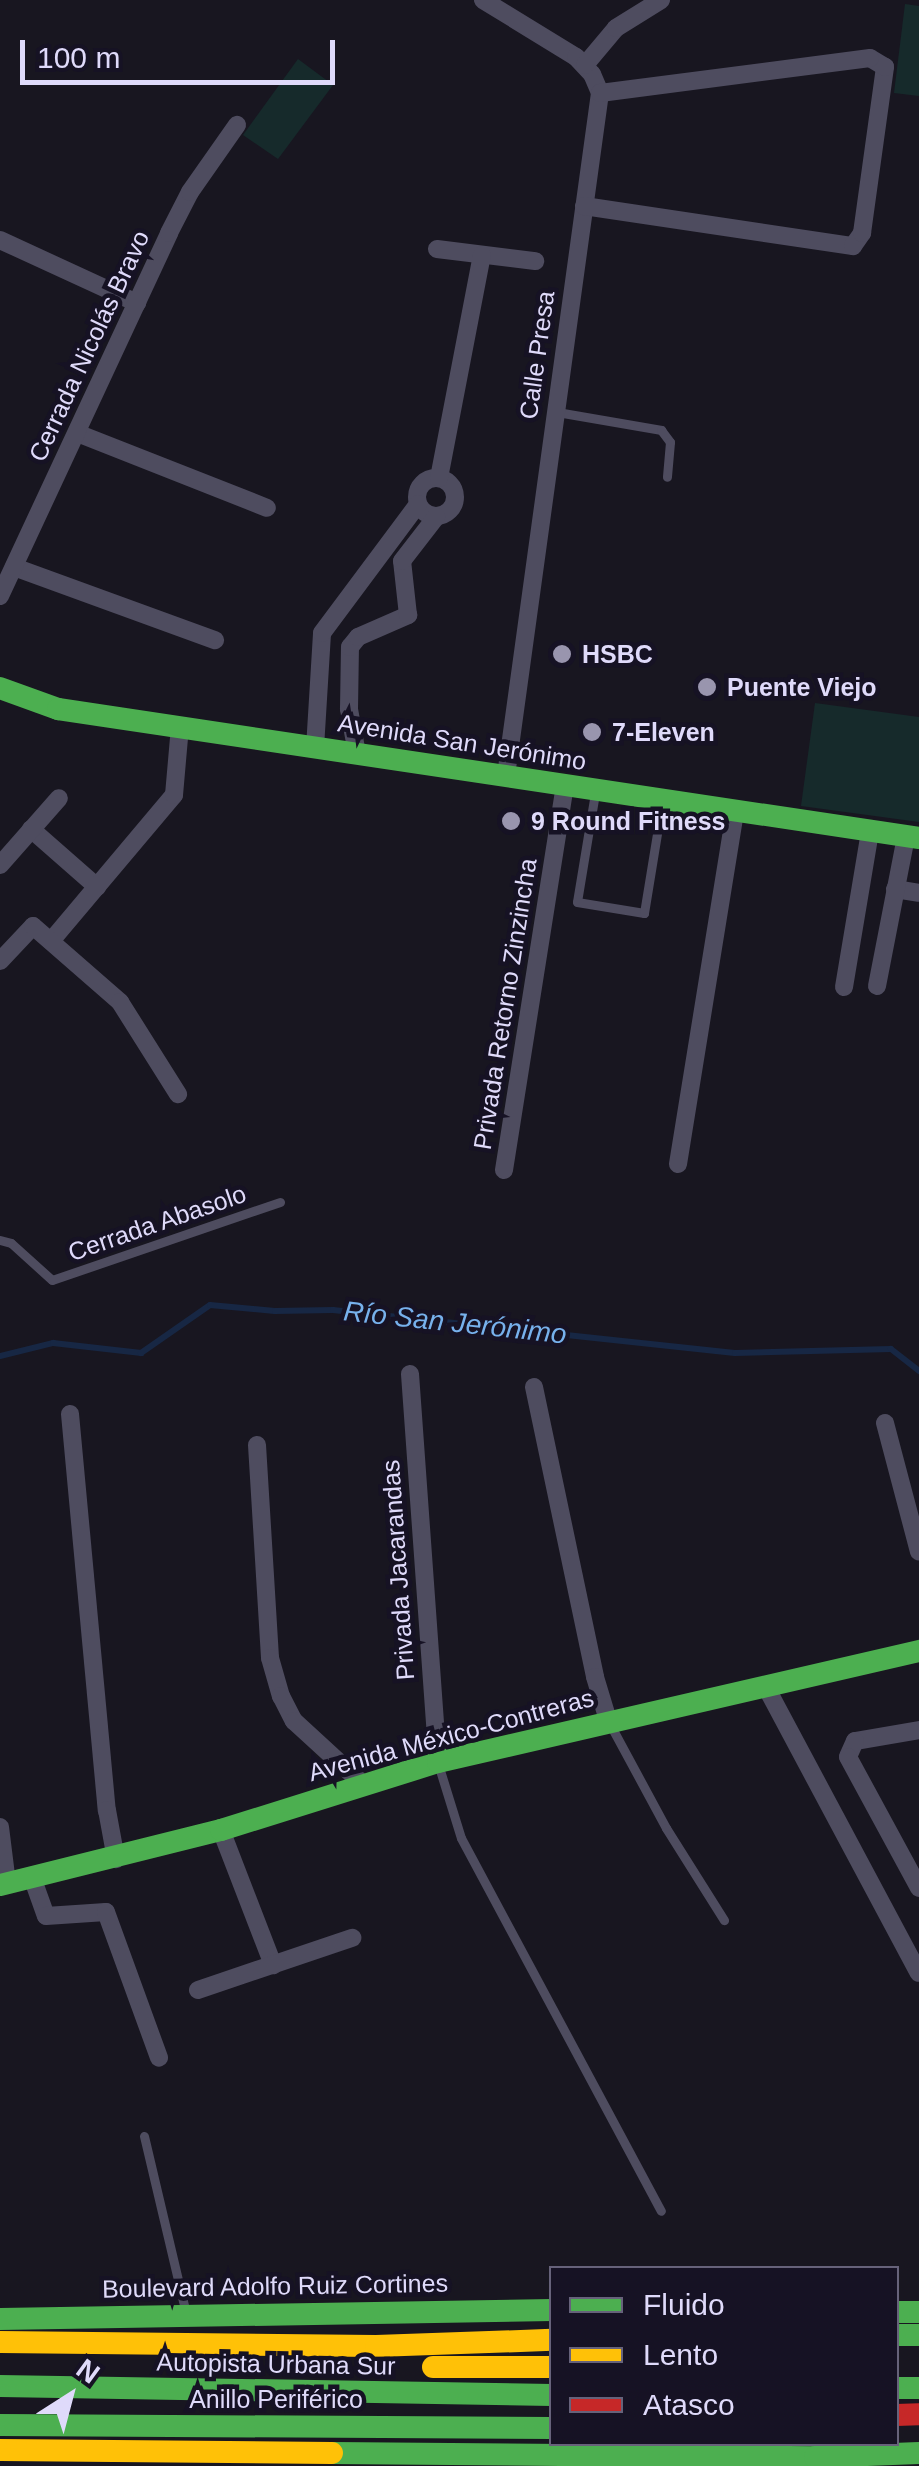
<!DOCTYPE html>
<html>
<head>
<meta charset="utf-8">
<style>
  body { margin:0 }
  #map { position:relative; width:919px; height:2466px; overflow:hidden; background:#181620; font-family:Arial,sans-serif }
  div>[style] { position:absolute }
  .green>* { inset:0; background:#162a2b }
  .stream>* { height:6px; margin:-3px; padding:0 3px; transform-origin:3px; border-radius:3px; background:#172744 }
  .lane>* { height:9px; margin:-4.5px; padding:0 4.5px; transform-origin:4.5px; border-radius:4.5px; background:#4e4c5f }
  .street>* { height:18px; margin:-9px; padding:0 9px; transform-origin:9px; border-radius:9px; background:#4e4c5f }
  .street>.ring { margin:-9px; padding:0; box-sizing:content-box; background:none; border:18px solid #4e4c5f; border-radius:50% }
  .fast>* { height:22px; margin:-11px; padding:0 11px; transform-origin:11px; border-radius:11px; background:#4caf50 }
  .slow>* { height:22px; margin:-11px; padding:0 11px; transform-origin:11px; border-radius:11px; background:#ffc107 }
  .jam>* { height:22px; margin:-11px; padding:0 11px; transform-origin:11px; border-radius:11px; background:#c62828 }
  .fast-bridge>* { height:22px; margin:-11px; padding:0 11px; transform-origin:11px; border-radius:11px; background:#4caf50 }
  .slow-bridge>* { height:22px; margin:-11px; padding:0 11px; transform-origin:11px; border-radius:11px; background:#ffc107 }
  .dots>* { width:28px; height:28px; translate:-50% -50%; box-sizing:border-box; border:5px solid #161224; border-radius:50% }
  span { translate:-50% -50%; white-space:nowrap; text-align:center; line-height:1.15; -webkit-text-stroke:9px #161224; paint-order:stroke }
  .street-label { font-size:25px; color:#dfdafa }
  .poi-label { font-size:25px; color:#dfdafa; font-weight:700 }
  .left { translate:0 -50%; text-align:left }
  .water-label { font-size:28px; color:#77b1ec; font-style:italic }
  .legend { position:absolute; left:549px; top:2266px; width:350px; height:180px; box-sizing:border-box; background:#161224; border:2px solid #66627a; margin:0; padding:12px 18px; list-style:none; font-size:30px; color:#dfdafa }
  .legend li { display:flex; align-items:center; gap:20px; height:50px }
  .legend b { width:50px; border:2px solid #66627a }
  .north { position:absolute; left:20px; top:2346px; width:100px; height:100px; -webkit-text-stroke:8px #161224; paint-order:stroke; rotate:36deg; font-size:28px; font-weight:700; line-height:40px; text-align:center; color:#dfdafa }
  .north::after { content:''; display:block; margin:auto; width:35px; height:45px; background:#dfdafa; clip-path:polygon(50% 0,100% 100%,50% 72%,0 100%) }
  .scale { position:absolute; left:20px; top:40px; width:315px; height:45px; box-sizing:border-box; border:5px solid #dfdafa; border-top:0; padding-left:12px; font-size:30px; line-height:35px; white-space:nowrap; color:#dfdafa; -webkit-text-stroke:8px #161224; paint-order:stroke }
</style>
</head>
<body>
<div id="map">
  <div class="green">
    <div style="clip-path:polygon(905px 4px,919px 6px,919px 96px,894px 93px)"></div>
    <div style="clip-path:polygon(298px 59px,333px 85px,278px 159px,243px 135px)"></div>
    <div style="clip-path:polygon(815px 703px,919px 717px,919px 822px,801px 806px)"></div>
  </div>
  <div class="stream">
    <div style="left:0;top:1356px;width:55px;rotate:-13.8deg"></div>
    <div style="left:53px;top:1343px;width:89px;rotate:6.5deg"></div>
    <div style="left:141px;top:1353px;width:84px;rotate:-34.8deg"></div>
    <div style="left:210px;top:1305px;width:65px;rotate:5.3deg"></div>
    <div style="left:275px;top:1311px;width:58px;rotate:-1deg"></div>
    <div style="left:333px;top:1310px;width:404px;rotate:6.1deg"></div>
    <div style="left:735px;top:1353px;width:156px;rotate:-1.5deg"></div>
    <div style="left:891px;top:1349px;width:36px;rotate:38deg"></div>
  </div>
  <div class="lane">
    <div style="left:557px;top:412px;width:106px;rotate:9.8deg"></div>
    <div style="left:661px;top:430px;width:15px;rotate:53deg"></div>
    <div style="left:670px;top:442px;width:35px;rotate:95deg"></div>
    <div style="left:595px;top:793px;width:110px;rotate:99.4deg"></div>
    <div style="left:577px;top:902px;width:68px;rotate:9.3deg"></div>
    <div style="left:644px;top:913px;width:111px;rotate:-80.7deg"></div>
    <div style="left:0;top:1240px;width:11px;rotate:15deg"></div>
    <div style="left:11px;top:1243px;width:55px;rotate:42.1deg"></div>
    <div style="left:52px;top:1280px;width:241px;rotate:-18.9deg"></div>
    <div style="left:612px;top:1728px;width:114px;rotate:61.6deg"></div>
    <div style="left:666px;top:1828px;width:109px;rotate:57.8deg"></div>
    <div style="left:439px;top:1767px;width:74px;rotate:72.8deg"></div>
    <div style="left:461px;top:1838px;width:423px;rotate:61.8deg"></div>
    <div style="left:144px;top:2136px;width:182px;rotate:76.7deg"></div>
  </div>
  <div class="street">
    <div style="left:483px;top:0;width:109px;rotate:31.5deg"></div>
    <div style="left:576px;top:57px;width:23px;rotate:47deg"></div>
    <div style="left:592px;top:74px;width:21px;rotate:67deg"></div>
    <div style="left:600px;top:93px;width:689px;rotate:97.84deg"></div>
    <div style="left:585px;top:65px;width:48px;rotate:-50deg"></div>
    <div style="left:616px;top:28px;width:53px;rotate:-31.9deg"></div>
    <div style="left:584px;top:206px;width:272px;rotate:8.5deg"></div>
    <div style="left:853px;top:246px;width:16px;rotate:-55deg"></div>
    <div style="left:862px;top:233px;width:168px;rotate:-82.1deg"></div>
    <div style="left:885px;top:67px;width:17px;rotate:-149deg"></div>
    <div style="left:870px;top:58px;width:272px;rotate:172.6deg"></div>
    <div style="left:0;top:240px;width:151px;rotate:24.7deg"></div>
    <div style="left:437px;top:249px;width:99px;rotate:7deg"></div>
    <div style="left:77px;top:433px;width:204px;rotate:21.5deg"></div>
    <div class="ring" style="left:417px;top:478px;width:20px;height:20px"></div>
    <div style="left:439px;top:478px;width:227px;rotate:-79.1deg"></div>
    <div style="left:14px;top:567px;width:214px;rotate:20deg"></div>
    <div style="left:0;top:596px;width:400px;rotate:-65deg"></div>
    <div style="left:169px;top:233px;width:46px;rotate:-62.9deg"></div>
    <div style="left:190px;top:192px;width:82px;rotate:-55deg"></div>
    <div style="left:315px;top:748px;width:115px;rotate:-86.5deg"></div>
    <div style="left:322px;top:633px;width:161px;rotate:-53.3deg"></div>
    <div style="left:357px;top:754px;width:46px;rotate:-100.1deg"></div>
    <div style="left:349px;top:709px;width:62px;rotate:-89.1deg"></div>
    <div style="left:350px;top:647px;width:13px;rotate:-51deg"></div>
    <div style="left:358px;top:637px;width:55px;rotate:-23.7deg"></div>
    <div style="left:408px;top:615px;width:54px;rotate:-96.3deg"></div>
    <div style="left:402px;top:561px;width:56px;rotate:-52.3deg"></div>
    <div style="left:31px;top:829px;width:88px;rotate:41.3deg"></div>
    <div style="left:0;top:865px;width:89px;rotate:-48.6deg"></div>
    <div style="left:895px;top:889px;width:24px;rotate:9deg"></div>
    <div style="left:51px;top:941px;width:191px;rotate:-49.9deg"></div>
    <div style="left:174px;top:795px;width:68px;rotate:-85deg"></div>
    <div style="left:0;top:961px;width:48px;rotate:-46.7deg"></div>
    <div style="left:33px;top:926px;width:116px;rotate:41.1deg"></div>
    <div style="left:120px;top:1002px;width:109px;rotate:57.8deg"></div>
    <div style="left:877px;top:986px;width:152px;rotate:-79deg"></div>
    <div style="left:844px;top:987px;width:157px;rotate:-80.5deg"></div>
    <div style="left:678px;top:1164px;width:357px;rotate:-80.8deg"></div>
    <div style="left:504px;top:1170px;width:389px;rotate:-81deg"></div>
    <div style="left:410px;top:1374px;width:389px;rotate:85.9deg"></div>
    <div style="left:534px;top:1387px;width:296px;rotate:78.1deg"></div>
    <div style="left:595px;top:1677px;width:45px;rotate:73.2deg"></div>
    <div style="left:70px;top:1414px;width:398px;rotate:84.7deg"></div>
    <div style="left:107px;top:1810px;width:50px;rotate:79.6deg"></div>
    <div style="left:885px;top:1423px;width:133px;rotate:75.2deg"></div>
    <div style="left:257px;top:1445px;width:213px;rotate:86.5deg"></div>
    <div style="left:270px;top:1658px;width:40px;rotate:74deg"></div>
    <div style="left:281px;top:1696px;width:28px;rotate:63deg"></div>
    <div style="left:294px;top:1721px;width:96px;rotate:42.5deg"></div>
    <div style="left:766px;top:1687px;width:324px;rotate:61.9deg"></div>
    <div style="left:919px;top:1730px;width:65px;rotate:170.2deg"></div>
    <div style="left:855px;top:1741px;width:17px;rotate:114deg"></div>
    <div style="left:848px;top:1757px;width:149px;rotate:61.5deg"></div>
    <div style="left:0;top:1827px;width:56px;rotate:82.9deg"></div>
    <div style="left:221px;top:1830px;width:145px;rotate:68.9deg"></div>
    <div style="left:32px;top:1877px;width:41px;rotate:70.3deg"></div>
    <div style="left:46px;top:1916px;width:60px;rotate:-3.8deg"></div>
    <div style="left:106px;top:1912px;width:155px;rotate:70deg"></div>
    <div style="left:198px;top:1990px;width:163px;rotate:-18.7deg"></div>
  </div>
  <div class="fast">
    <div style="left:0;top:688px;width:62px;rotate:19.9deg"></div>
    <div style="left:58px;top:709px;width:871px;rotate:8.52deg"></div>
    <div style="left:0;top:1885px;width:228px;rotate:-14deg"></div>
    <div style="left:221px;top:1830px;width:227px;rotate:-17.4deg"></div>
    <div style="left:438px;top:1762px;width:494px;rotate:-13deg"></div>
    <div style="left:896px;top:2312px;width:23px"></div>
    <div style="left:0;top:2319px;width:552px;rotate:-0.93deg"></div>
    <div style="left:896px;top:2335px;width:23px"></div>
    <div style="left:0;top:2386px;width:552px;rotate:0.93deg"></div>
    <div style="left:896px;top:2388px;width:23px"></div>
    <div style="left:0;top:2425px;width:552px;rotate:0.31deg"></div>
  </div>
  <div class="slow">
    <div style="left:0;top:2342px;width:376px;rotate:0.6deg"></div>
    <div style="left:376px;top:2346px;width:176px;rotate:-2deg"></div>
    <div style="left:433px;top:2367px;width:119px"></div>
  </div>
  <div class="jam">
    <div style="left:896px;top:2415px;width:23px;rotate:-2deg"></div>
  </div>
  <div class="fast-bridge">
    <div style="left:332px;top:2453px;width:483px;rotate:0.5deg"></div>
    <div style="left:815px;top:2457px;width:104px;rotate:-2.2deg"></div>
  </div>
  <div class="slow-bridge">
    <div style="left:0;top:2450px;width:332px;rotate:0.5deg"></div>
  </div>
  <div class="dots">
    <div style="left:562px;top:654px;background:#9995ae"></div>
    <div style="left:707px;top:687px;background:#9995ae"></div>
    <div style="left:592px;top:732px;background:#9995ae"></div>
    <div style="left:511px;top:821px;background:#9995ae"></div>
  </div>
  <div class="street-label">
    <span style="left:89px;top:346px;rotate:-65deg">Cerrada Nicolás Bravo</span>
    <span style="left:537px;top:355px;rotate:-82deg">Calle Presa</span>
    <span style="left:462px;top:742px;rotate:9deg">Avenida San Jerónimo</span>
    <span style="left:505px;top:1004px;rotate:-81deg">Privada Retorno Zinzincha</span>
    <span style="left:157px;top:1223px;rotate:-19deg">Cerrada Abasolo</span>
    <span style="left:398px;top:1570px;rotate:-94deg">Privada Jacarandas</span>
    <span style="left:451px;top:1735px;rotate:-15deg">Avenida México-Contreras</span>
    <span style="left:275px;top:2286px;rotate:-1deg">Boulevard Adolfo Ruiz Cortines</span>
    <span style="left:276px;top:2364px;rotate:1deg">Autopista Urbana Sur</span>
    <span style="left:276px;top:2399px">Anillo Periférico</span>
  </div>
  <div class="poi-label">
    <span class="left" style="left:582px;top:654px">HSBC</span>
    <span class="left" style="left:727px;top:687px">Puente Viejo</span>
    <span class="left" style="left:612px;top:732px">7-Eleven</span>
    <span class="left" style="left:531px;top:821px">9 Round Fitness</span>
  </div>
  <div class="water-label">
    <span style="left:455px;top:1323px;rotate:6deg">Río San Jerónimo</span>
  </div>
  <ul class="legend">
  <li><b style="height:12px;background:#4caf50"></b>Fluido</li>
  <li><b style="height:12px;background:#ffc107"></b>Lento</li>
  <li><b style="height:12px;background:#c62828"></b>Atasco</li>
  </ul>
  <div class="north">N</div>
  <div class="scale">100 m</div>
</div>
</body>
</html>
